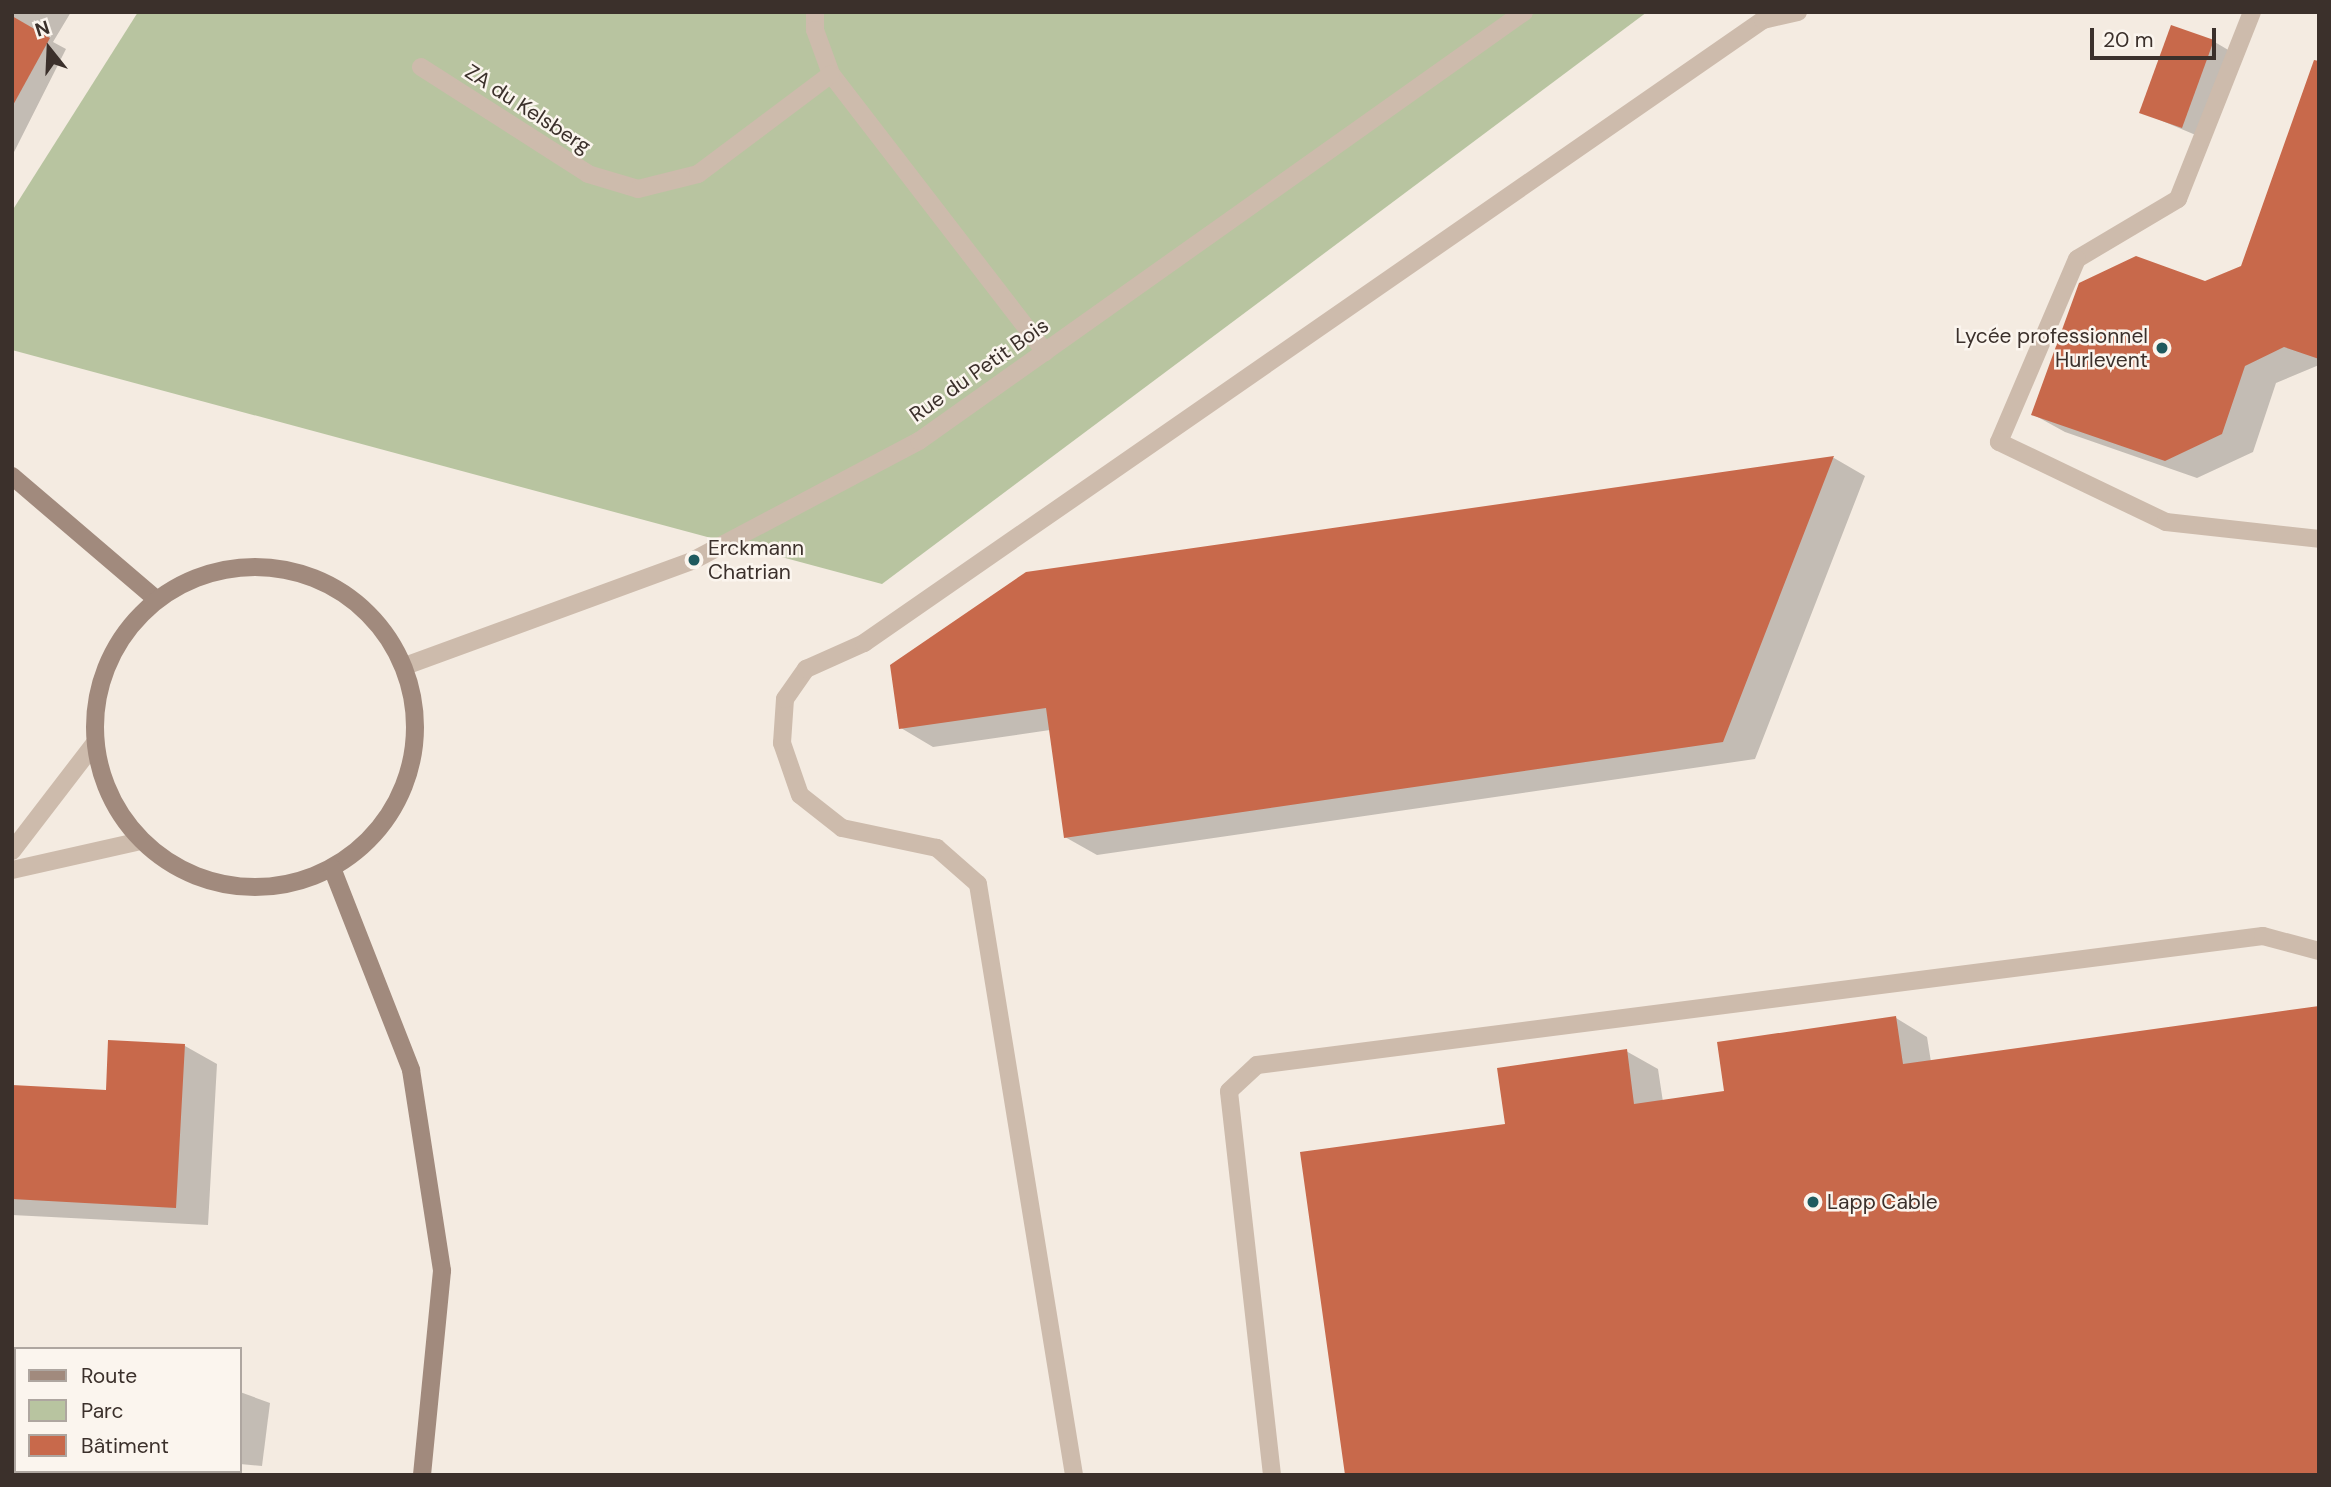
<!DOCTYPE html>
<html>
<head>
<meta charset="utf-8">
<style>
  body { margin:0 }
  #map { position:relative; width:2331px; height:1487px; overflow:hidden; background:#f4ebe1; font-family:"DM Sans",sans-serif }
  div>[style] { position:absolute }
  .green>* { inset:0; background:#b8c4a0 }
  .shadow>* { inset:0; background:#0003 }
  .building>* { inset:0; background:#c8694b }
  .service>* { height:18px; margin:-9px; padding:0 9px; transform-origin:9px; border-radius:9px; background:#cdbbac }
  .minor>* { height:18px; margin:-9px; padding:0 9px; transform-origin:9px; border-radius:9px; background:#cdbbac }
  .secondary>* { height:18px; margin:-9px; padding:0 9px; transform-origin:9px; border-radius:9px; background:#a18a7d }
  .secondary>.ring { margin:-9px; padding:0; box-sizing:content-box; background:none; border:18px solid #a18a7d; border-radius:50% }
  .dots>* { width:19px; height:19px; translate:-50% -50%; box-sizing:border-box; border:4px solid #fbf5ee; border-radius:50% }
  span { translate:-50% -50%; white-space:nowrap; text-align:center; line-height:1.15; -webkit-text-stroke:5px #fbf5ee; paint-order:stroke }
  .street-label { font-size:21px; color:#3b302b }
  .poi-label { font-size:21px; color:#3b302b }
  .right { translate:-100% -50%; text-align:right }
  .left { translate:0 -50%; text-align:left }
  .frame { position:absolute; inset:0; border:14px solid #3b302b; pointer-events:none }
  .legend { position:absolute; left:14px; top:1347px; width:228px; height:126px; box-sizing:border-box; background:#fbf5ee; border:2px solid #aea6a0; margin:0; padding:9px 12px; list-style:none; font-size:21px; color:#3b302b }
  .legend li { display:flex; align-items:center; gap:14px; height:35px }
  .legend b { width:35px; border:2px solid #aea6a0 }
  .north { position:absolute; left:14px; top:14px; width:70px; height:70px; -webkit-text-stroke:5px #fbf5ee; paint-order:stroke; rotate:342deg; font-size:19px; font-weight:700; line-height:28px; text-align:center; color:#3b302b }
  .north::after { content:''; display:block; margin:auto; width:24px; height:32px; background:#3b302b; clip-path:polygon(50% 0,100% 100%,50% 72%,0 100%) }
  .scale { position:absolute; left:2090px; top:28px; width:126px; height:32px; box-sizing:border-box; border:4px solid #3b302b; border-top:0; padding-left:9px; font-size:21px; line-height:24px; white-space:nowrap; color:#3b302b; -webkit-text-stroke:5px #fbf5ee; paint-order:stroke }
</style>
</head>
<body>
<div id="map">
  <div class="green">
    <div style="clip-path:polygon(138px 12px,1647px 12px,882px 584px,12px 350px,12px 211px)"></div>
  </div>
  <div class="shadow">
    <div style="clip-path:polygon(12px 12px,71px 12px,53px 42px,66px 49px,12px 156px)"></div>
    <div style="clip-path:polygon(2213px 41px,2230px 51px,2198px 136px,2141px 112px)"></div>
    <div style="clip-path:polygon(2319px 119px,2319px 365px,2276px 383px,2253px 452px,2197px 478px,2065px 432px,2034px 415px,2205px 283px,2243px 267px)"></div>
    <div style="clip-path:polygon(1834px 458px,1865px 476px,1755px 759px,1097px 855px,1065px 837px,1050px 730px,933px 747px,901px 728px,1027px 574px)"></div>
    <div style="clip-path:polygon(2316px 1008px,2319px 1475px,1347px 1475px,1302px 1154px,1507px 1125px,1499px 1069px,1626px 1051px,1658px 1069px,1663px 1102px,1726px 1093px,1719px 1043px,1896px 1018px,1927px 1037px,1931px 1062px)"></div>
    <div style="clip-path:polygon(110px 1042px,185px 1046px,217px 1064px,208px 1225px,12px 1215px,12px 1086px,108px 1092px)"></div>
    <div style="clip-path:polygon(240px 1392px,270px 1403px,262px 1466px,240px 1464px)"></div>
    <div style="clip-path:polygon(12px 1405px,16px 1471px,184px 1471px,183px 1475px,12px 1475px)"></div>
  </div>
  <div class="building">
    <div style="clip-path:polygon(12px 16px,50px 38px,12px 107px)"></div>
    <div style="clip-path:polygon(2171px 25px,2214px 40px,2182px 128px,2139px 113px)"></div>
    <div style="clip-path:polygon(2314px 60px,2319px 61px,2319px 359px,2284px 347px,2245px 366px,2222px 434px,2165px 461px,2031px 415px,2079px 283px,2136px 256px,2205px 281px,2241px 266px)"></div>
    <div style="clip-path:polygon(1834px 456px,1723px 742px,1064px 838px,1046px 708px,899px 729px,890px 665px,1026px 572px)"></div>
    <div style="clip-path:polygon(2319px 1006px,2319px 1475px,1345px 1475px,1300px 1152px,1505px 1124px,1497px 1068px,1627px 1049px,1634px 1104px,1724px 1091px,1717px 1042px,1896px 1016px,1903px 1064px)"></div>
    <div style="clip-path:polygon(108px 1040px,185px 1044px,176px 1208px,12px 1199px,12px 1085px,106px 1090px)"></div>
  </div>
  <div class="service">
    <div style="left:815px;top:12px;width:18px;rotate:90deg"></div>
    <div style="left:815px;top:30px;width:47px;rotate:70deg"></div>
    <div style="left:831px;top:74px;width:351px;rotate:52.4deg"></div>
    <div style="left:2252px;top:12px;width:201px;rotate:111.6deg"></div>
    <div style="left:2178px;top:199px;width:117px;rotate:149.3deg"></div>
    <div style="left:2077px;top:259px;width:199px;rotate:113.1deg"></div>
    <div style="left:1999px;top:442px;width:185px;rotate:25.6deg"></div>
    <div style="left:2166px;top:522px;width:154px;rotate:6.3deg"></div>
    <div style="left:421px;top:67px;width:198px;rotate:32.6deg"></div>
    <div style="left:588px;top:174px;width:52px;rotate:16.7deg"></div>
    <div style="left:638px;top:189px;width:62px;rotate:-14deg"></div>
    <div style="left:698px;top:174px;width:166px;rotate:-36.9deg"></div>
    <div style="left:1074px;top:1475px;width:599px;rotate:-99.23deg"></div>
    <div style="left:978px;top:884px;width:55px;rotate:-138.7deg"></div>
    <div style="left:937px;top:848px;width:97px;rotate:-168.1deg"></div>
    <div style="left:842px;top:828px;width:53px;rotate:-141.8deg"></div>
    <div style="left:800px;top:795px;width:55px;rotate:-109.1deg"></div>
    <div style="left:782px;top:743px;width:44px;rotate:-86.1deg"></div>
    <div style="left:785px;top:699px;width:37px;rotate:-55deg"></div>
    <div style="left:806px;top:669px;width:64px;rotate:-24.1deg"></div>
    <div style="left:864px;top:643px;width:1094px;rotate:-34.72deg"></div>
    <div style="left:1763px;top:20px;width:36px;rotate:-13deg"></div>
    <div style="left:1272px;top:1475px;width:386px;rotate:-96.4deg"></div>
    <div style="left:1229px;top:1091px;width:38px;rotate:-43deg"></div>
    <div style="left:1257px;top:1065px;width:1014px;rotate:-7.31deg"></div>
    <div style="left:2263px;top:936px;width:58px;rotate:15deg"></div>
  </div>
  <div class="minor">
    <div style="left:405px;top:666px;width:308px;rotate:-20.1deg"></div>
    <div style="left:694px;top:560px;width:255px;rotate:-27.9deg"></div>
    <div style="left:919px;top:441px;width:742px;rotate:-35.34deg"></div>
    <div style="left:12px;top:851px;width:135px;rotate:-52.5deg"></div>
    <div style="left:12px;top:870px;width:132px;rotate:-12.7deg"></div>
  </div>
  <div class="secondary">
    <div style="left:12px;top:476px;width:189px;rotate:40.5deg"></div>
    <div class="ring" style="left:95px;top:567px;width:302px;height:302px"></div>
    <div style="left:332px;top:868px;width:217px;rotate:68.6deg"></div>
    <div style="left:411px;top:1070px;width:203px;rotate:81.2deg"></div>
    <div style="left:442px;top:1271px;width:205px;rotate:95.6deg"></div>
  </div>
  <div class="dots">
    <div style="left:2162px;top:348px;background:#1f5a5e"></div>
    <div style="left:694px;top:560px;background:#1f5a5e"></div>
    <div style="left:1813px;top:1202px;background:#1f5a5e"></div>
  </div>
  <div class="street-label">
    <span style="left:528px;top:109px;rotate:33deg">ZA du Kelsberg</span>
    <span style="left:979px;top:370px;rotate:-35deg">Rue du Petit Bois</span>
  </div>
  <div class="poi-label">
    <span class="right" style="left:2148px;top:348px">Lycée professionnel<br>Hurlevent</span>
    <span class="left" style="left:708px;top:560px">Erckmann<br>Chatrian</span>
    <span class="left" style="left:1827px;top:1202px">Lapp Cable</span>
  </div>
  <div class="frame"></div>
  <ul class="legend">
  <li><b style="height:9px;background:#a18a7d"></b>Route</li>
  <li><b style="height:19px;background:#b8c4a0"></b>Parc</li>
  <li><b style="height:19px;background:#c8694b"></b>Bâtiment</li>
  </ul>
  <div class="north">N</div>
  <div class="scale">20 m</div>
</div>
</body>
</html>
